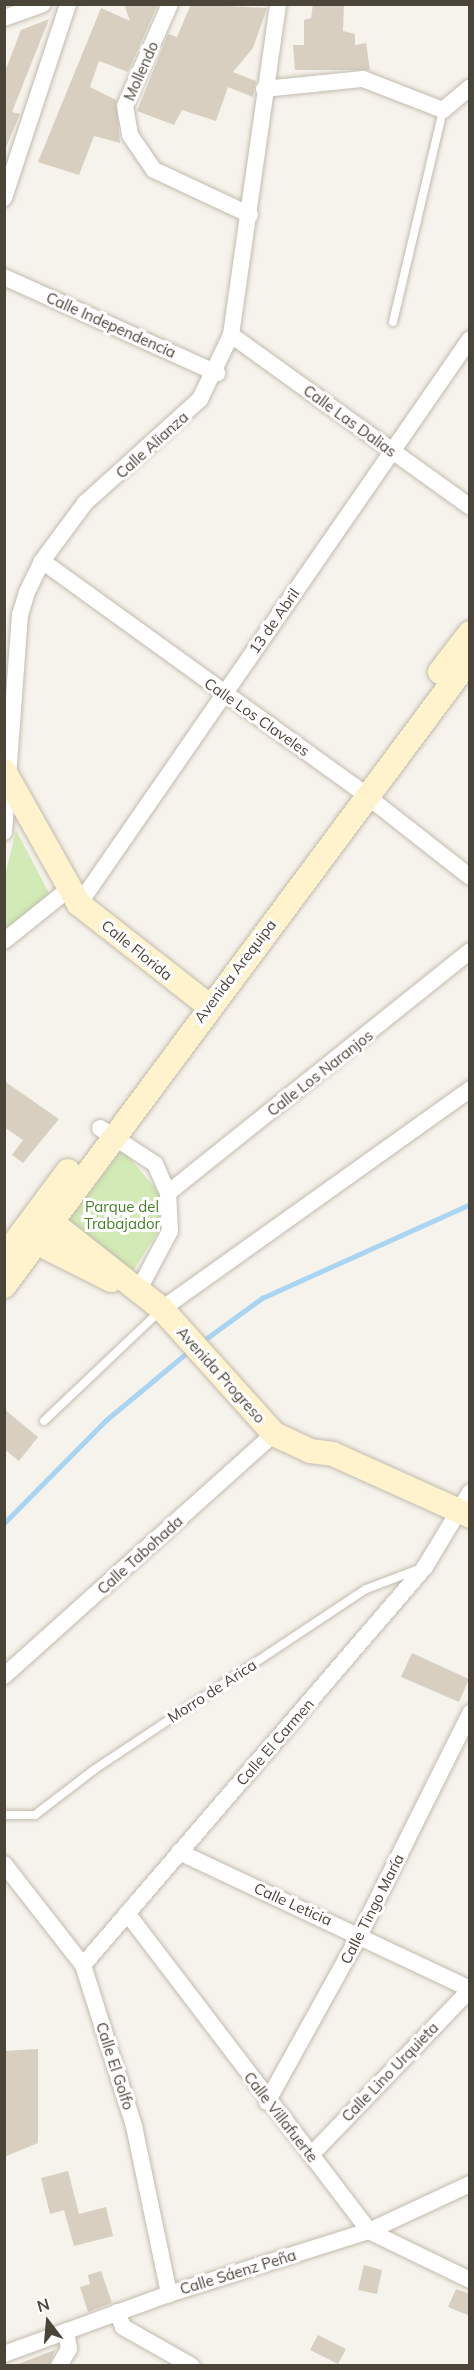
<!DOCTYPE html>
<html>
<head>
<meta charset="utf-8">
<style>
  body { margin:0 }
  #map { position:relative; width:474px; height:2370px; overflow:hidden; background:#f6f3ec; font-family:Mulish,sans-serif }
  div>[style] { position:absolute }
  .green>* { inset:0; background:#d2eab5 }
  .stream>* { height:5px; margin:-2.5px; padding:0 2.5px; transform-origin:2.5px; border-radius:2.5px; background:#a9d4f2 }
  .building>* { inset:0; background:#d8cfc1 }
  .roads { filter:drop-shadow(0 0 2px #c2bbae) drop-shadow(0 0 2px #c2bbae) }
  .service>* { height:8px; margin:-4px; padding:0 4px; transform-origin:4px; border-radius:4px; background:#fff }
  .minor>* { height:16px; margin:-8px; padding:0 8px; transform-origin:8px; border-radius:8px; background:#fff }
  .secondary>* { height:24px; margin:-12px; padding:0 12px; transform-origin:12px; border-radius:12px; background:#fff3cd }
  span { translate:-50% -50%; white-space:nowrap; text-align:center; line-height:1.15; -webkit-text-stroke:6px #fff; paint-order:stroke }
  .street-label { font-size:15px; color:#4b4439 }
  .park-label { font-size:15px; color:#4a7f2a }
  .frame { position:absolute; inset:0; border:6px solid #4b4439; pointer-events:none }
  .north { position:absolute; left:18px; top:2292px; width:60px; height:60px; -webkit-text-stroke:4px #fff; paint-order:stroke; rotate:344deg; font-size:16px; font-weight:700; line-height:24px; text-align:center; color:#4b4439 }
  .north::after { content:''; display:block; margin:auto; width:21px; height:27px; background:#4b4439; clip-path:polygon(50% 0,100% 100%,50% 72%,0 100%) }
</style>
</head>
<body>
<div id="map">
  <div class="green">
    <div style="clip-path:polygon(16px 830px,51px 897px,5px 931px,4px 880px)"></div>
    <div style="clip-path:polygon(122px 1149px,160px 1194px,166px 1219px,133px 1271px,65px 1224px)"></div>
  </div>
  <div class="stream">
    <div style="left:200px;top:1343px;width:77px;rotate:-36deg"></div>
    <div style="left:262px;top:1298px;width:228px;rotate:-24.3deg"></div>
    <div style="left:4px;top:1523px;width:145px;rotate:-45.3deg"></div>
    <div style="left:106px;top:1420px;width:109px;rotate:-39.8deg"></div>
  </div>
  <div class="building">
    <div style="clip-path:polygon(124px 4px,158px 4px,128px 72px,99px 61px,90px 87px,116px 100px,120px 143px,94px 136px,79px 175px,38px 162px,101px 8px,130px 21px)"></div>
    <div style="clip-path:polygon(191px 4px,267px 8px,253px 48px,233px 72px,256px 81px,253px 97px,228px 87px,216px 121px,182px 110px,174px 125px,137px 111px,168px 34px,177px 37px)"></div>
    <div style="clip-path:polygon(313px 4px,344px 4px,343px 31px,355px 34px,355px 45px,366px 43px,370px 70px,295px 70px,293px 45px,304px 45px,304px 20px,311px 18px)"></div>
    <div style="clip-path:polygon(49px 19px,12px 112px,20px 114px,4px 152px,4px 74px,21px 30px)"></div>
    <div style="clip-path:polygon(4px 1081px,59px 1119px,23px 1163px,12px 1155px,23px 1140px,4px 1127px)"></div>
    <div style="clip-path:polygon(4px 1409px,38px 1437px,19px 1461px,4px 1449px)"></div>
    <div style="clip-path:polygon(412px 1653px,469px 1679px,459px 1702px,401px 1677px)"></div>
    <div style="clip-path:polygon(38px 2049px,38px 2143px,4px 2157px,4px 2051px)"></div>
    <div style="clip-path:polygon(68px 2171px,79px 2214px,106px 2207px,113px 2236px,74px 2246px,64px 2210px,50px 2214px,41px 2178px)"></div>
    <div style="clip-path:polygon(364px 2265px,382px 2270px,377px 2294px,358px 2290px)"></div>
    <div style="clip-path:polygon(101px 2271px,112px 2303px,88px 2312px,80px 2287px,90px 2284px,88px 2275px)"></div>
    <div style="clip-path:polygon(456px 2289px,470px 2294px,470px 2316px,448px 2307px)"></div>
    <div style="clip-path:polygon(318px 2335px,346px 2349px,338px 2364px,310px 2350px)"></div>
    <div style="clip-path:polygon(55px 2350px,49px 2366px,18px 2366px,18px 2364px)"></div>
  </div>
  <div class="roads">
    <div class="service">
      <div style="left:393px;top:322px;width:218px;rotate:-76.7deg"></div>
      <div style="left:44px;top:1421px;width:161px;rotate:-43.5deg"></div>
      <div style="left:4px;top:1815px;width:31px"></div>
      <div style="left:35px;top:1815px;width:76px;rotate:-37.5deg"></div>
      <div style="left:95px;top:1769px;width:325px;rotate:-33.6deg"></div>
      <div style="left:366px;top:1589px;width:57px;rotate:-20.7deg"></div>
    </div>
    <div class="minor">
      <div style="left:170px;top:4px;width:111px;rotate:113.8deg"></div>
      <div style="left:125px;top:106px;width:29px;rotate:80deg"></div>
      <div style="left:130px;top:135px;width:42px;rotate:55.6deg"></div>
      <div style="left:154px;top:170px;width:106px;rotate:25.1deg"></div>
      <div style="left:4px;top:18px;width:41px;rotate:-19.7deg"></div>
      <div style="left:264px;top:89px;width:100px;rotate:-5.8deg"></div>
      <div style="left:363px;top:79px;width:86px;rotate:21.2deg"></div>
      <div style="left:443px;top:110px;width:35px;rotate:-40deg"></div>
      <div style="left:4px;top:198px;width:204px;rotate:-71.7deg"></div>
      <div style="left:4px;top:277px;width:234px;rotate:24.3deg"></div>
      <div style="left:231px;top:335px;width:294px;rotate:35.7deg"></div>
      <div style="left:42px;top:561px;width:385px;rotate:35.8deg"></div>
      <div style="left:354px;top:786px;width:147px;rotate:38.1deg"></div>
      <div style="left:4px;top:832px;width:218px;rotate:-85.8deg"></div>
      <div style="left:20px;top:615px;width:24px;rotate:-73deg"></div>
      <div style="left:27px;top:592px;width:34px;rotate:-64deg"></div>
      <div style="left:42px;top:561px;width:72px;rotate:-53.4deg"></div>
      <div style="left:85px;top:503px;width:155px;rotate:-42.1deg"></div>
      <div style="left:200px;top:399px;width:71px;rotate:-64.2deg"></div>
      <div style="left:231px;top:335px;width:334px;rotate:-81.9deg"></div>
      <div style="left:79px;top:904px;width:687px;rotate:-55.32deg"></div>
      <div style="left:4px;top:941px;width:83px;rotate:-38.7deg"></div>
      <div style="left:100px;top:1128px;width:66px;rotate:33.2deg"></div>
      <div style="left:155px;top:1164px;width:32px;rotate:66deg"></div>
      <div style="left:168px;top:1193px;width:38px;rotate:87deg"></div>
      <div style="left:170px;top:1231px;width:66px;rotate:118.1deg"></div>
      <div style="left:168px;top:1193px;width:387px;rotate:-38.7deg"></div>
      <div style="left:162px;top:1309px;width:379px;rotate:-35.5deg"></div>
      <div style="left:4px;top:1676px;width:363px;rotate:-41.9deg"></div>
      <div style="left:179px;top:1852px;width:322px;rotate:25.2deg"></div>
      <div style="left:4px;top:1864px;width:128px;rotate:52deg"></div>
      <div style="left:83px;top:1965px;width:169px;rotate:72.4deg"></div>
      <div style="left:134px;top:2126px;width:172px;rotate:78.2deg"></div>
      <div style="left:127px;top:1913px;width:400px;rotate:52.7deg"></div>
      <div style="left:369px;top:2231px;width:112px;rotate:25.9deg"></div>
      <div style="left:83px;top:1965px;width:525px;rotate:-49.33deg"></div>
      <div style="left:425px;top:1567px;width:87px;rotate:-59deg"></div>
      <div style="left:267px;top:2102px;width:192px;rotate:-61deg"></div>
      <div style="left:360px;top:1934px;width:247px;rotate:-63.5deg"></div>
      <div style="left:311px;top:2155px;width:229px;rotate:-46.1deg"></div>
      <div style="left:117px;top:2312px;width:16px;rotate:68deg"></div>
      <div style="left:123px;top:2327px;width:79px;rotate:29.5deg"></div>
      <div style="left:4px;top:2354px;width:176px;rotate:-20deg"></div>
      <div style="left:169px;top:2294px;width:210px;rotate:-17.5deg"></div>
      <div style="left:369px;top:2231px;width:111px;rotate:-25deg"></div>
      <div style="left:59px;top:2366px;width:20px;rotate:-60deg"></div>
      <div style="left:69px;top:2349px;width:18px;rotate:-99deg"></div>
    </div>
    <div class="secondary">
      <div style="left:440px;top:672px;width:49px;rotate:-52.4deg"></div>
      <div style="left:4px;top:771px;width:153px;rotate:60.6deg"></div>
      <div style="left:79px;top:904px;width:165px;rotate:38.1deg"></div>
      <div style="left:40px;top:1213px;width:155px;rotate:38.2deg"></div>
      <div style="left:162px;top:1309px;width:168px;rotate:48.1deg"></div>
      <div style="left:274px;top:1434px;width:40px;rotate:25deg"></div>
      <div style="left:310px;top:1451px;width:23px;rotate:7deg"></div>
      <div style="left:333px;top:1454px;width:150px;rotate:24.3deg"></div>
      <div style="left:22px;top:1235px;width:100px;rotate:26.8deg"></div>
      <div style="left:4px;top:1257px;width:107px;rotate:-53.3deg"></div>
      <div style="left:4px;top:1286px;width:781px;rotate:-53.38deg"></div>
    </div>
  </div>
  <div class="street-label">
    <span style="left:141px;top:71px;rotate:-66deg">Mollendo</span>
    <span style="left:111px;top:325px;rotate:24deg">Calle Independencia</span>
    <span style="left:350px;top:421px;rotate:36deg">Calle Las Dalias</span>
    <span style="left:152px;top:445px;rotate:-42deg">Calle Alianza</span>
    <span style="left:274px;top:621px;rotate:-55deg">13 de Abril</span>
    <span style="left:257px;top:717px;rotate:35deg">Calle Los Claveles</span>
    <span style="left:137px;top:950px;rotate:39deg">Calle Florida</span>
    <span style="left:235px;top:971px;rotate:-53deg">Avenida Arequipa</span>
    <span style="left:320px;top:1073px;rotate:-38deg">Calle Los Naranjos</span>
    <span style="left:221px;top:1375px;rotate:48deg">Avenida Progreso</span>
    <span style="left:140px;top:1555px;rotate:-42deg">Calle Tabohada</span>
    <span style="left:212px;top:1691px;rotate:-33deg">Morro de Arica</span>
    <span style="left:275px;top:1742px;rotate:-49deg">Calle El Carmen</span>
    <span style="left:293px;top:1904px;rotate:24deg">Calle Leticia</span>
    <span style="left:372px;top:1909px;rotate:-63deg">Calle Tingo María</span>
    <span style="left:115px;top:2066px;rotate:72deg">Calle El Golfo</span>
    <span style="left:390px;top:2072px;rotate:-46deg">Calle Lino Urquieta</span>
    <span style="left:281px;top:2117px;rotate:52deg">Calle Villafuerte</span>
    <span style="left:238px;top:2272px;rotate:-17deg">Calle Sáenz Peña</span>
  </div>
  <div class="park-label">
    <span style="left:122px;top:1215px">Parque del<br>Trabajador</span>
  </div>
  <div class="frame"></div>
  <div class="north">N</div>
</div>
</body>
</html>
